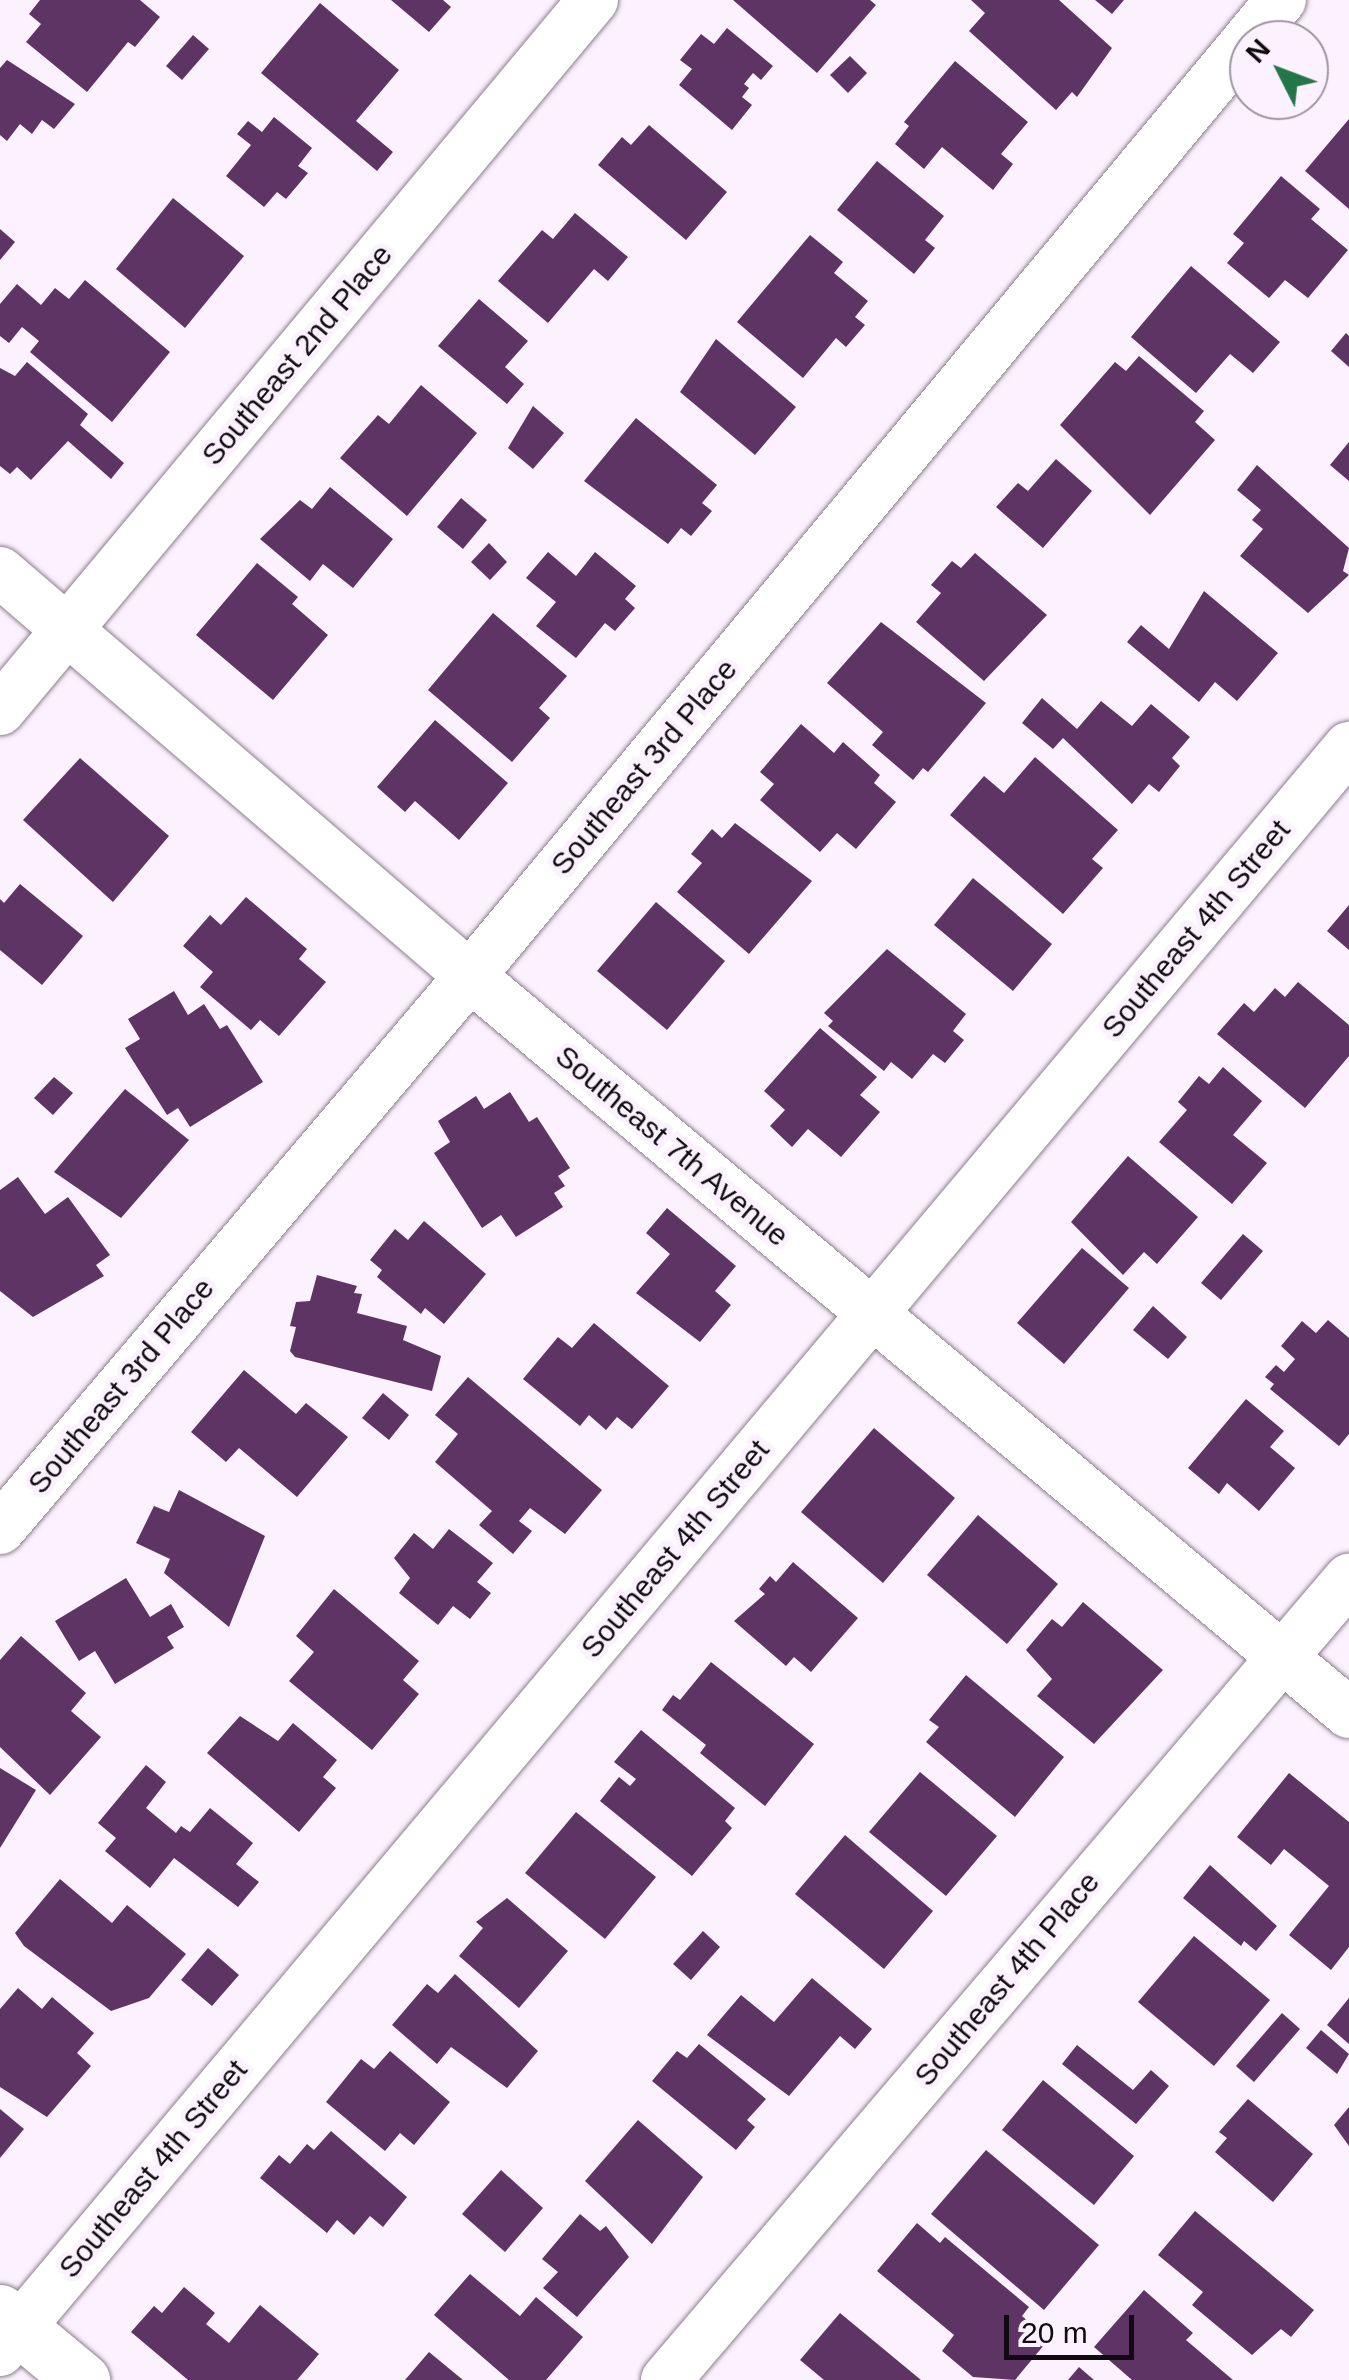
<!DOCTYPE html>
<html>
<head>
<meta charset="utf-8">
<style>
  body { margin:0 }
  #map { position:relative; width:1349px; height:2380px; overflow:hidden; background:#fcf1fe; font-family:Arial,sans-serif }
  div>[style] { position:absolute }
  .building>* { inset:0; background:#5e3465 }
  .roads { filter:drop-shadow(0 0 2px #8c7f8e) drop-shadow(0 0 2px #8c7f8e) }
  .minor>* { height:50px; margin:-25px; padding:0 25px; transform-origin:25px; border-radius:25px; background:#fff }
  .tertiary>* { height:55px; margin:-27.5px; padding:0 27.5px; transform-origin:27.5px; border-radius:27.5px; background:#fff }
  span { translate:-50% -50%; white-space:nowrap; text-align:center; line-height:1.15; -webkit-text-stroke:10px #fcf1fe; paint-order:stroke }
  .street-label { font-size:30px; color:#0f0b10 }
  .north { position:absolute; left:1229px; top:20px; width:100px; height:100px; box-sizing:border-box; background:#fcf1fe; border:2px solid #9d959f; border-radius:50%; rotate:312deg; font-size:28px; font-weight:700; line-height:40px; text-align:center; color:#0f0b10 }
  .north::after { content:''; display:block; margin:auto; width:35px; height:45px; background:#247648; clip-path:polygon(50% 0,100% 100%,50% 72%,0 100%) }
  .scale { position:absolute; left:1004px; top:2315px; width:130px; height:45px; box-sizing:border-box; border:5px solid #0f0b10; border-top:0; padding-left:12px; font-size:30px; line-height:35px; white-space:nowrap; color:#0f0b10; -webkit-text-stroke:8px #fcf1fe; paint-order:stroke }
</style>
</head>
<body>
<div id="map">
  <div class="building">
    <div style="clip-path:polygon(40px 0,140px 0,160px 17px,135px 47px,128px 42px,87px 92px,26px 42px,41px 24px,29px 14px)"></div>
    <div style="clip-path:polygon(391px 0,443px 0,451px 7px,429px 32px)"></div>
    <div style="clip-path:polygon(733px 0,870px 0,876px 5px,817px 73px)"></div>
    <div style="clip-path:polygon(971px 0,1059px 0,1112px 48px,1077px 97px,1072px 92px,1056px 110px,969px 31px,985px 13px)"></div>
    <div style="clip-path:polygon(1095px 0,1124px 0,1112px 14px)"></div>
    <div style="clip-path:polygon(320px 3px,399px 70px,356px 121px,393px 152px,377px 171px,261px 73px)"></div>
    <div style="clip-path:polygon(727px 28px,773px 66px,761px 80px,753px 73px,744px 84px,749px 88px,742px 97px,752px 105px,732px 130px,679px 85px,692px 69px,680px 60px,701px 34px,714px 44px)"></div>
    <div style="clip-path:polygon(193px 35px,209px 49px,182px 80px,166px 66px)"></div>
    <div style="clip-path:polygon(850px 56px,867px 73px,848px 93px,830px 75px)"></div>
    <div style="clip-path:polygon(7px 60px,75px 104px,54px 129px,42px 120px,32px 134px,20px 124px,7px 141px,0 135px,0 68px)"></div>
    <div style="clip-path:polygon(955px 61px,1028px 122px,1001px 154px,1013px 164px,993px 190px,942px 147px,924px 169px,895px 144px,909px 126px,904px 122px)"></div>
    <div style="clip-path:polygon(274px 117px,312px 148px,298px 166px,308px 173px,286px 199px,277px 192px,264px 207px,226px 176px,251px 145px,237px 134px,248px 121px,262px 132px)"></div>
    <div style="clip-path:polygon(1349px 119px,1349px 209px,1305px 171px)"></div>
    <div style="clip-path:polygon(649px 125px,727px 192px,686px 240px,598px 165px,622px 137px,631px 145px)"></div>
    <div style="clip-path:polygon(877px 161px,944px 216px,925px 240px,935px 248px,914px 274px,837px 210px)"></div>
    <div style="clip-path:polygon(1281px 176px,1320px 209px,1311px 219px,1348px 250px,1308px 298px,1285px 280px,1269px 298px,1227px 263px,1244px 243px,1233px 234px)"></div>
    <div style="clip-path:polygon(173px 198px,244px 256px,185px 328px,116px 269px)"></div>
    <div style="clip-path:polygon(575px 213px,628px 257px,608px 281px,594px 269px,548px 323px,498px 281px,542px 230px,553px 239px)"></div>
    <div style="clip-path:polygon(0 229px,15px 242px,0 260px)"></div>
    <div style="clip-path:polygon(810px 235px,843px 262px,834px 273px,868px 301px,855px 317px,865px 325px,846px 347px,836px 338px,803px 378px,737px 322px)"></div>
    <div style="clip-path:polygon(1191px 266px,1280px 342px,1253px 373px,1230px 354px,1196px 393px,1131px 337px)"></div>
    <div style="clip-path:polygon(85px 280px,170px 352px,112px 422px,30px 352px,39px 341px,22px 327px,9px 343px,0 336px,0 304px,17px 284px,41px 305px,55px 288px,69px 299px)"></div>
    <div style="clip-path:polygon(479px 299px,528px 341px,505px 367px,524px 384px,507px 404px,438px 346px)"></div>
    <div style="clip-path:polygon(1346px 333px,1349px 336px,1349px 367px,1331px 351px)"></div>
    <div style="clip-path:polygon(716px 339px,796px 407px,755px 455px,680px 392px)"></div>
    <div style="clip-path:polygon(1139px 356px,1204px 411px,1195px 422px,1215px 440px,1150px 515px,1060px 425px,1115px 362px,1126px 371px)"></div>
    <div style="clip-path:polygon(27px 362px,88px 414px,80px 425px,124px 463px,111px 479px,68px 441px,31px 480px,17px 467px,10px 474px,0 466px,0 368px,15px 376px)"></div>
    <div style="clip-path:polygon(421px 385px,477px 433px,407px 516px,340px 458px,378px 415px,389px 424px)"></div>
    <div style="clip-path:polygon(533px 406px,564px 433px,533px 469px,508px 448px)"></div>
    <div style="clip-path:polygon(636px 418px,717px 485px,702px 503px,712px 511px,691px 536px,681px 528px,668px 544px,584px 481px)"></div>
    <div style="clip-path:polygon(1349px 442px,1349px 481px,1330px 465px)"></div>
    <div style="clip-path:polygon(1056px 459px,1092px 491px,1043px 548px,996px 507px,1018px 483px,1028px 491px)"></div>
    <div style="clip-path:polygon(1257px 465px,1349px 548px,1343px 571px,1349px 575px,1308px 613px,1240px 556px,1263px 529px,1252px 520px,1261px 510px,1237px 490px)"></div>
    <div style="clip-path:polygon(330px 487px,393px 539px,353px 588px,323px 564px,310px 581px,260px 539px,300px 500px,312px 509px)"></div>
    <div style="clip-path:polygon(461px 498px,487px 520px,463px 549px,437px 527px)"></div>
    <div style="clip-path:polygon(489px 543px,507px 562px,490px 580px,471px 562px)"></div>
    <div style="clip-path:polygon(548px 552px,576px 576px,595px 552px,636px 586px,625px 599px,635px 608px,615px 631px,605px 623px,576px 658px,536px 626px,556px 602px,526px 578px)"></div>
    <div style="clip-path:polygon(975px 553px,1047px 615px,984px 681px,916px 622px,941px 593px,931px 585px,952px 561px,961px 568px)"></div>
    <div style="clip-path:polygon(257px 563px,298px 597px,292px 604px,328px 635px,273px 700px,196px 635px)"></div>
    <div style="clip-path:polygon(1204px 591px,1278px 653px,1237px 701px,1215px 682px,1199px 702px,1127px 642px,1141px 625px,1169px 649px)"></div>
    <div style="clip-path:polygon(493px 613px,567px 676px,539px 708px,550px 718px,512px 762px,428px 690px)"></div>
    <div style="clip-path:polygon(881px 622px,986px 703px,928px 772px,923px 768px,913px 780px,872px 745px,883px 732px,827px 683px)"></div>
    <div style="clip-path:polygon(1042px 698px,1077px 729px,1101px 701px,1132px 726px,1151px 704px,1190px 737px,1172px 758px,1180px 766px,1159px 792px,1149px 784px,1132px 804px,1063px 738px,1053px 749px,1022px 723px)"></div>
    <div style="clip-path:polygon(435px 720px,508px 783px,459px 840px,415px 801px,405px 812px,377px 787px)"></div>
    <div style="clip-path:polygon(801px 724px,834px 753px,843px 742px,880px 775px,874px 783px,896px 802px,856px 849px,837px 833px,820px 852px,760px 800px,774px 784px,760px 772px)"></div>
    <div style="clip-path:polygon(1035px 757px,1118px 830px,1092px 859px,1103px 868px,1063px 914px,950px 815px,984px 776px,1004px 793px)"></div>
    <div style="clip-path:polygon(80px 758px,169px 836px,113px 902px,23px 820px)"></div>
    <div style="clip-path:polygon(735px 823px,812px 881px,749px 954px,677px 892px,702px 863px,691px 854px,712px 829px,722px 838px)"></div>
    <div style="clip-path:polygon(973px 878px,1052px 944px,1013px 991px,934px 925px)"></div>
    <div style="clip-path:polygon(20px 884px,83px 936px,42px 985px,0 950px,0 899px,4px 903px)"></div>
    <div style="clip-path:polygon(246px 897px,307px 949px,299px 959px,326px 982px,279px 1036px,260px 1020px,251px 1030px,200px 987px,213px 972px,183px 946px,210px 915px,221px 925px)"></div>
    <div style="clip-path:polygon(656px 902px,725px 961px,667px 1030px,597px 971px)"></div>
    <div style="clip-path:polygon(1349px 905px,1349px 950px,1327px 931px)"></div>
    <div style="clip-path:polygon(887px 949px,966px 1014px,953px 1031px,964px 1040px,945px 1063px,933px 1054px,912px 1079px,891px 1062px,884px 1071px,828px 1026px,833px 1021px,824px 1013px)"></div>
    <div style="clip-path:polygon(1298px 982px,1349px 1025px,1349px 1056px,1305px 1108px,1217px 1034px,1244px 1003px,1254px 1012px,1275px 988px,1285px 997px)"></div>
    <div style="clip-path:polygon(174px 991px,188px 1015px,204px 1004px,220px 1029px,227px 1025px,263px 1082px,190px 1127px,178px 1108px,167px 1115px,125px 1048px,140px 1039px,128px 1019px)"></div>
    <div style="clip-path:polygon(820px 1028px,877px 1077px,860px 1095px,880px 1112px,841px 1157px,808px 1129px,792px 1147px,770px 1126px,785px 1110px,764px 1091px)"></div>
    <div style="clip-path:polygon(1223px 1067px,1262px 1101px,1233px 1135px,1267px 1163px,1232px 1204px,1159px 1142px,1187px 1110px,1178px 1102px,1199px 1076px,1209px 1084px)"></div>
    <div style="clip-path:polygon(54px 1077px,73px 1093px,53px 1115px,34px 1098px)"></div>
    <div style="clip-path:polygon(125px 1089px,189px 1140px,121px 1218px,54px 1172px)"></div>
    <div style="clip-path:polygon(510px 1092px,529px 1122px,537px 1117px,570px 1168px,558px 1176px,565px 1186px,554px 1193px,563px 1207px,516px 1237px,501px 1215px,482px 1228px,434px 1153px,450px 1142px,438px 1121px,476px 1096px,484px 1109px)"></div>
    <div style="clip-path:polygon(1128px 1156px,1198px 1217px,1157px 1264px,1144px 1252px,1123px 1275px,1071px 1222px)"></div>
    <div style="clip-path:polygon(18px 1177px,45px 1214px,68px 1197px,110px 1255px,96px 1265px,104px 1276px,33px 1317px,0 1291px,0 1190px)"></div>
    <div style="clip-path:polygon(667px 1208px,736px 1266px,715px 1291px,731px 1305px,700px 1342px,636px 1293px,670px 1254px,646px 1233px)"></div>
    <div style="clip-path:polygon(424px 1221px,486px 1274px,444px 1324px,425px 1308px,421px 1314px,377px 1277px,382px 1270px,370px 1260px,395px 1229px,408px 1240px)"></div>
    <div style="clip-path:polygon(1243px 1234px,1263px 1251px,1221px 1300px,1201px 1283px)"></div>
    <div style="clip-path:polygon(1082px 1248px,1129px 1288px,1064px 1364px,1017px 1323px)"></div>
    <div style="clip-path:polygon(317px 1275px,357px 1286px,354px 1293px,362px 1294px,357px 1313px,407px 1326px,403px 1340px,441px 1356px,432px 1391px,295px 1357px,290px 1351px,296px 1327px,290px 1326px,296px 1302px,310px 1301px)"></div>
    <div style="clip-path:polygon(1153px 1306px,1187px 1337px,1168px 1359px,1133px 1330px)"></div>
    <div style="clip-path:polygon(1328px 1320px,1349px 1338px,1349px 1434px,1339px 1446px,1270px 1389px,1274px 1384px,1265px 1377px,1276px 1365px,1284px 1372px,1295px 1359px,1281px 1346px,1302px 1321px,1316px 1333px)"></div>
    <div style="clip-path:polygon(594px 1323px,669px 1386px,632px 1429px,617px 1417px,606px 1430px,589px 1415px,580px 1426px,523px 1379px,558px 1337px,572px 1348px)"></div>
    <div style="clip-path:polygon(244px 1370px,296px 1414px,306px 1403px,348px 1437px,297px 1497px,239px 1448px,226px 1462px,191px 1432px)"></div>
    <div style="clip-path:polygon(468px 1377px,602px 1490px,565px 1534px,530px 1508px,519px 1521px,532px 1531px,513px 1554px,479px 1525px,492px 1511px,435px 1462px,458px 1434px,435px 1415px)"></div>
    <div style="clip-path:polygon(383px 1393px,409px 1415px,389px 1440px,362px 1418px)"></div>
    <div style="clip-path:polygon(1246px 1399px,1284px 1431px,1270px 1447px,1295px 1468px,1259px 1511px,1227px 1483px,1219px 1494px,1188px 1468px)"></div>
    <div style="clip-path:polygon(874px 1428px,955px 1498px,883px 1583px,801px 1512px)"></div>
    <div style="clip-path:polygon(179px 1490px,265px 1536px,229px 1627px,164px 1573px,170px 1559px,136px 1543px,154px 1506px,169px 1512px)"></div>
    <div style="clip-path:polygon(978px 1515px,1058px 1584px,1007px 1644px,927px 1575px)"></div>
    <div style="clip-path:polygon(449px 1529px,493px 1563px,477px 1582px,491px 1593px,470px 1619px,453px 1606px,438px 1625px,399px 1593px,410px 1578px,394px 1558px,414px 1533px,433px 1549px)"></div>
    <div style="clip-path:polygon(793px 1562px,858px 1618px,811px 1672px,794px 1657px,786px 1666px,734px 1621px,765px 1594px,759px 1589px,770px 1576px,776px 1582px)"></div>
    <div style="clip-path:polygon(126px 1578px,150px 1617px,171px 1604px,184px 1627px,167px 1637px,174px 1648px,115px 1684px,95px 1651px,79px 1661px,55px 1621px)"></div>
    <div style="clip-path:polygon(334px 1589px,419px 1661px,403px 1680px,419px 1694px,372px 1750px,289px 1681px,314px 1652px,296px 1636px)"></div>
    <div style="clip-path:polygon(1083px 1602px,1163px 1670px,1094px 1744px,1037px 1696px,1052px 1679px,1026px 1650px,1052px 1619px,1062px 1627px)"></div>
    <div style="clip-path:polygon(21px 1636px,86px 1693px,71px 1711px,101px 1737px,50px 1795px,0 1747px,0 1660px)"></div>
    <div style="clip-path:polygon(711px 1662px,814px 1744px,765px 1806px,700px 1753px,706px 1745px,662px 1710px,673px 1695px,680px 1700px)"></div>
    <div style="clip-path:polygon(966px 1675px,1064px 1757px,1015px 1817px,926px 1742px,939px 1727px,929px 1720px)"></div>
    <div style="clip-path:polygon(240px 1716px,278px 1741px,293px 1723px,337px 1760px,323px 1777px,336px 1788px,299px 1832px,207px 1753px)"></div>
    <div style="clip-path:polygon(641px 1730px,735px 1808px,725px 1821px,732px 1828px,692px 1876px,600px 1801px,619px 1777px,630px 1786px,636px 1779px,614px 1762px)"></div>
    <div style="clip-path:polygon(146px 1765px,166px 1782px,146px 1808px,176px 1833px,181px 1826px,190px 1832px,210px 1808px,253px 1843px,236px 1864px,259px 1882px,238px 1907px,174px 1858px,150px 1888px,105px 1851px,116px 1838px,98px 1823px)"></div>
    <div style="clip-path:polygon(0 1768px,36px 1790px,0 1848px)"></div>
    <div style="clip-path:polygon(920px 1772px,997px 1836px,946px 1896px,869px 1832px)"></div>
    <div style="clip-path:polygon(1289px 1773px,1349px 1822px,1349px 1947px,1331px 1970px,1289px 1935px,1329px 1886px,1284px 1849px,1271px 1865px,1237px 1837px)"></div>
    <div style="clip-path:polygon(576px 1812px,656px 1877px,605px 1939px,525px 1873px)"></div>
    <div style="clip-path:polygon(845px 1835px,933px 1911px,884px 1969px,795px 1894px)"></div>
    <div style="clip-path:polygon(1210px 1865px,1277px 1926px,1256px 1951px,1244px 1941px,1241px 1946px,1183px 1898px)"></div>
    <div style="clip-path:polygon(60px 1879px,112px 1923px,127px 1905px,186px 1954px,149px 1998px,111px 2011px,24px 1946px,15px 1933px)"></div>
    <div style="clip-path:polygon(507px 1898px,568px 1951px,519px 2008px,459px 1956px,483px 1928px,476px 1922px)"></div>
    <div style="clip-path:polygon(703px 1931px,720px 1947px,691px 1980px,673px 1964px)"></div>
    <div style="clip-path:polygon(1194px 1936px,1270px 2000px,1214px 2066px,1138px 2002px)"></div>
    <div style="clip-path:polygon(208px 1948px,239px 1975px,212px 2006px,181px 1980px)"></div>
    <div style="clip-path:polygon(455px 1974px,538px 2051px,507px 2088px,451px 2047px,437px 2064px,392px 2025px,427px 1984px,438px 1993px)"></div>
    <div style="clip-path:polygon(812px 1978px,872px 2029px,855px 2049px,840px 2036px,789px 2096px,707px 2035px,741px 1995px,774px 2022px)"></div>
    <div style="clip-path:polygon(18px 1988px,42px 2009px,52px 1997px,94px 2033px,77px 2053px,91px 2066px,47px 2117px,0 2087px,0 2009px)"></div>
    <div style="clip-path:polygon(1349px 1998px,1349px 2044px,1327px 2025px)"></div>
    <div style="clip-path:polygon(1282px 2013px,1300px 2029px,1254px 2082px,1236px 2066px)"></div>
    <div style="clip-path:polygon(1321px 2030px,1349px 2054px,1337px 2074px,1306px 2048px)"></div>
    <div style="clip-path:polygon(699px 2044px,766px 2099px,747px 2120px,755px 2127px,736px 2150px,652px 2081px,677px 2051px,687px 2058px)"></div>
    <div style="clip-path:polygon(1077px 2045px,1133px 2090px,1151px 2070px,1169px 2086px,1136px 2124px,1062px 2064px)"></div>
    <div style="clip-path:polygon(390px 2051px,450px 2102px,414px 2145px,400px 2133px,385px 2151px,326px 2102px,361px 2059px,374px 2069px)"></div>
    <div style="clip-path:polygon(1043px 2080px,1134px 2156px,1094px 2205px,1002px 2130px)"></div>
    <div style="clip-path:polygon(1248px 2099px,1313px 2154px,1273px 2202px,1215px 2152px,1227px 2138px,1219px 2132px)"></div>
    <div style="clip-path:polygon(1349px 2107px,1349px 2146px,1334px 2125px)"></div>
    <div style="clip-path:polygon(0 2109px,24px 2129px,0 2158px)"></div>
    <div style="clip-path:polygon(638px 2120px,703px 2177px,652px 2244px,585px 2181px)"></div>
    <div style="clip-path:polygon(331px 2131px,407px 2197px,383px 2227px,370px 2216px,354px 2235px,337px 2220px,327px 2233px,260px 2178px,279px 2155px,290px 2164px,307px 2144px,314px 2150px)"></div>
    <div style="clip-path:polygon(986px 2150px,1099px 2245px,1044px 2310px,931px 2214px)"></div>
    <div style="clip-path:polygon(501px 2170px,543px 2208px,505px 2252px,462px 2214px)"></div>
    <div style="clip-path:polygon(1195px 2211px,1314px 2310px,1291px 2337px,1281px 2329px,1252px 2355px,1192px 2305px,1203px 2292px,1158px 2255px)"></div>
    <div style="clip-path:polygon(580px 2214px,600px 2231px,606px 2226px,629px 2257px,577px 2317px,543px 2288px,558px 2272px,542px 2259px)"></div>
    <div style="clip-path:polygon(917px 2223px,940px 2243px,945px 2237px,1029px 2307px,1022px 2316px,1049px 2339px,1015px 2380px,973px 2377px,942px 2351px,954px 2335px,877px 2271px)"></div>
    <div style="clip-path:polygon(470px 2274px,520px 2316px,536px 2297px,583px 2337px,546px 2380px,509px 2380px,434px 2315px)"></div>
    <div style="clip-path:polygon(184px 2287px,215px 2313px,206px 2324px,229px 2343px,260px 2305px,319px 2354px,297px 2380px,188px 2380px,131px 2332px,154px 2306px,162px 2313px)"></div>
    <div style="clip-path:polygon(1144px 2290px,1193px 2333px,1186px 2340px,1233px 2380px,1132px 2380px,1094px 2347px)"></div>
    <div style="clip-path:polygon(840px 2313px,921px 2380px,824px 2380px,800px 2360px)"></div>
    <div style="clip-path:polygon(429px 2352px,463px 2380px,405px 2380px)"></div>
    <div style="clip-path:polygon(1079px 2367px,1094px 2380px,1068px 2380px)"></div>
  </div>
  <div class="roads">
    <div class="minor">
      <div style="left:0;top:572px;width:620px;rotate:40.68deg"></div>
      <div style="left:470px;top:976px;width:1147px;rotate:39.98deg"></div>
      <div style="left:0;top:710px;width:925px;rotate:-50.13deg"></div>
      <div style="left:0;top:1529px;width:726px;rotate:-49.64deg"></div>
      <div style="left:470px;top:976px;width:1269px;rotate:-50.28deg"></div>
      <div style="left:0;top:2351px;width:2096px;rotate:-49.94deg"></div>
      <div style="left:666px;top:2380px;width:1053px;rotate:-49.55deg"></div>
    </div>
    <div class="tertiary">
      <div style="left:0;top:2312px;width:107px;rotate:39.7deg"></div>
    </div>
  </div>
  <div class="street-label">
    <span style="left:297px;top:355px;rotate:-50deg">Southeast 2nd Place</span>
    <span style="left:644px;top:767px;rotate:-50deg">Southeast 3rd Place</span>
    <span style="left:1196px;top:929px;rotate:-50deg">Southeast 4th Street</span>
    <span style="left:672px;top:1146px;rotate:40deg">Southeast 7th Avenue</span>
    <span style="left:121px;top:1386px;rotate:-50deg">Southeast 3rd Place</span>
    <span style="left:675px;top:1549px;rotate:-50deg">Southeast 4th Street</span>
    <span style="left:1007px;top:1979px;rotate:-50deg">Southeast 4th Place</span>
    <span style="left:153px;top:2169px;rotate:-50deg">Southeast 4th Street</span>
  </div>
  <div class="north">N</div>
  <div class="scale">20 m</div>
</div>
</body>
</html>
